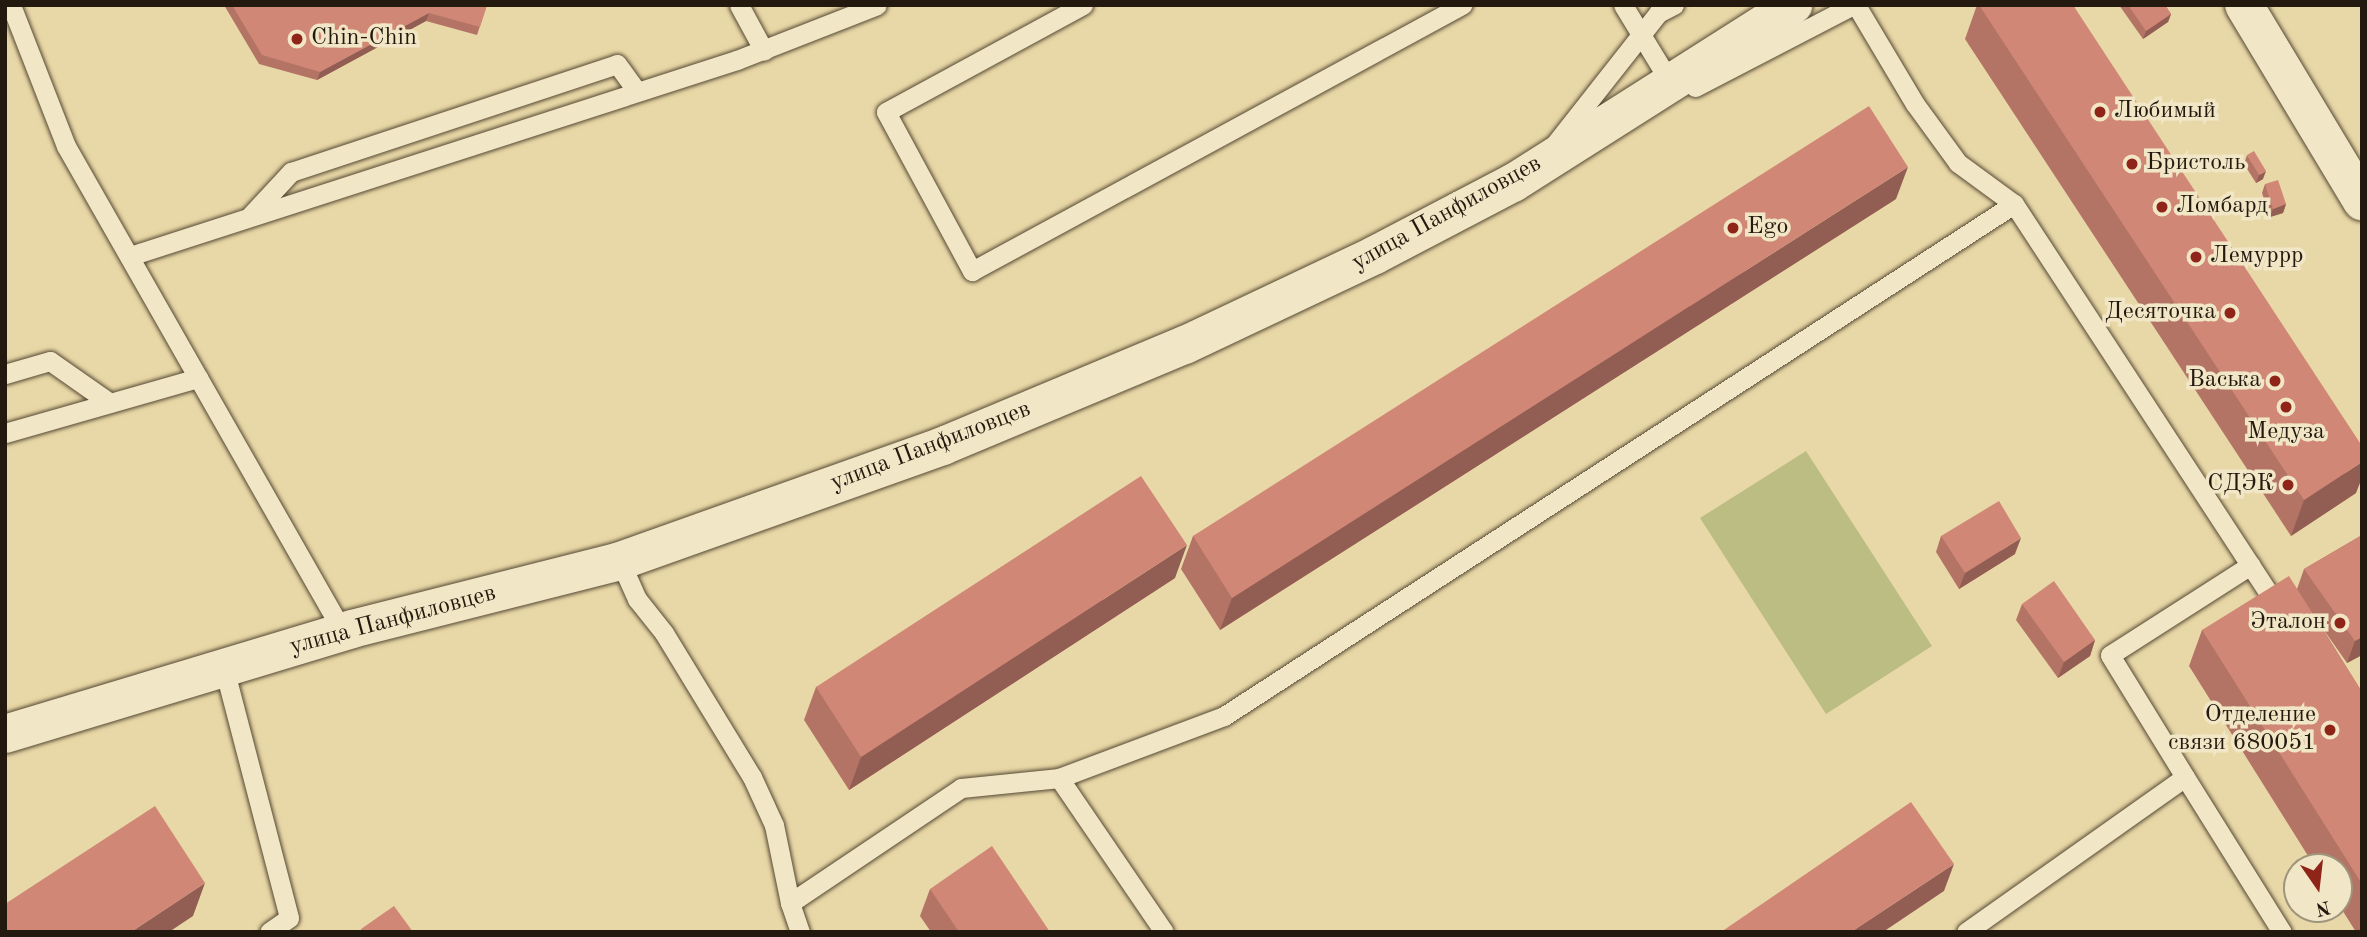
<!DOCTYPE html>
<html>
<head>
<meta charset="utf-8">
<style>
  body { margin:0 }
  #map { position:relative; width:2367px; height:937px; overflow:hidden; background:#e9d8a7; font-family:"Old Standard TT",serif }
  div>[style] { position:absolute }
  .green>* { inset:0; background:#bcbd83 }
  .roads { filter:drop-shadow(0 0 2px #554934) drop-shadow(0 0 2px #554934) }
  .service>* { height:19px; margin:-9.5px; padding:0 9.5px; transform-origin:9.5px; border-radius:9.5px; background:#f1e6c6 }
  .tertiary>* { height:38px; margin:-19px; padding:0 19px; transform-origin:19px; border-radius:19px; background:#f1e6c6 }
  .secondary>* { height:38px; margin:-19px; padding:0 19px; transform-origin:19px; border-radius:19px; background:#f1e6c6 }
  .wall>* { inset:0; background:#b37465 }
  .shaded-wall>* { inset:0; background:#925e53 }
  .building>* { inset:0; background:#d08776 }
  .dots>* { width:19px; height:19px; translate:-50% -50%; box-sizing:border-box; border:4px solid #f1e6c6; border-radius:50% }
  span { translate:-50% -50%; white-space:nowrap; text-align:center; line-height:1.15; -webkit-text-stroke:7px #f1e6c6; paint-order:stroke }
  .poi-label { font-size:24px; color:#24190e }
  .left { translate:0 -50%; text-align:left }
  .right { translate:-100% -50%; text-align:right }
  .street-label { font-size:24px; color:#24190e }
  .frame { position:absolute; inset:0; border:7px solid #24190e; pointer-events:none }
  .north { position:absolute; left:2283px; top:853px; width:70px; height:70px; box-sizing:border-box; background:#f1e6c6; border:2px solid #9f947c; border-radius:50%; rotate:166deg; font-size:19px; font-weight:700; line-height:28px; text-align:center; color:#24190e }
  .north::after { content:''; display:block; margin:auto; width:24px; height:32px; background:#8f2418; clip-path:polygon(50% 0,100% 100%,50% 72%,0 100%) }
</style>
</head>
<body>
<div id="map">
  <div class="green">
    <div style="clip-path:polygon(1806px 451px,1932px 646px,1826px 714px,1700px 518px)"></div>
  </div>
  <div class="roads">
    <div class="service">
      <div style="left:11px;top:5px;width:151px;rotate:68.7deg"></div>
      <div style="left:66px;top:146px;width:559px;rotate:60.32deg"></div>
      <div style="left:739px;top:5px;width:52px;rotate:61.5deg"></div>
      <div style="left:1083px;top:5px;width:224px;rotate:151.5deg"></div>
      <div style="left:886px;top:112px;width:181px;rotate:61.6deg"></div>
      <div style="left:972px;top:271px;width:558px;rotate:-28.5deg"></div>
      <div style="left:1623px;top:5px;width:90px;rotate:58.6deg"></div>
      <div style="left:1856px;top:5px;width:115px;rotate:59.2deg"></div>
      <div style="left:1915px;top:104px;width:73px;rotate:53.9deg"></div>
      <div style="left:1958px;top:163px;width:69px;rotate:36.2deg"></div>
      <div style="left:2014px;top:204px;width:486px;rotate:56.8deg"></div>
      <div style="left:1695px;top:87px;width:178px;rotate:-27.4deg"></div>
      <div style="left:1555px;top:144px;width:167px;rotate:-51.8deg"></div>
      <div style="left:1658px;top:13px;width:18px;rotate:-27deg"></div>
      <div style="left:251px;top:215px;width:59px;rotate:-47.1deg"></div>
      <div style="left:291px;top:172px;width:343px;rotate:-18.3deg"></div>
      <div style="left:617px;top:64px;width:34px;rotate:54deg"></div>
      <div style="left:130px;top:256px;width:638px;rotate:-17.9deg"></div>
      <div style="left:737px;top:60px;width:150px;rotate:-21.4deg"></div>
      <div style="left:5px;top:374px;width:47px;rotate:-16.1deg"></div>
      <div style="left:50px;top:361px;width:73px;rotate:35deg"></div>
      <div style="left:5px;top:433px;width:201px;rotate:-15.9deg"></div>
      <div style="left:620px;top:561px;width:42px;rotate:65.9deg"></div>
      <div style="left:637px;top:599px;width:43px;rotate:51.5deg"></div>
      <div style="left:664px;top:633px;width:169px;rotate:58.6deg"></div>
      <div style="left:752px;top:777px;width:53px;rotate:65.4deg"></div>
      <div style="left:774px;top:825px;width:80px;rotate:78.4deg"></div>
      <div style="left:790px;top:903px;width:206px;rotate:-33.9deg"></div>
      <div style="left:961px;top:788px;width:99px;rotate:-5.8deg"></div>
      <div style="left:1059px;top:778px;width:176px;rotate:-20.6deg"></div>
      <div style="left:1224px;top:716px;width:941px;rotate:-32.95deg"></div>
      <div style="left:224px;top:668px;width:258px;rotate:75.4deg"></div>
      <div style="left:289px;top:918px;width:24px;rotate:145deg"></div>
      <div style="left:2185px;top:777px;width:183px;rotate:58deg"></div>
      <div style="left:1059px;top:778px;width:186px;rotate:55.7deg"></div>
      <div style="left:790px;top:903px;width:31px;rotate:71deg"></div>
      <div style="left:1966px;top:932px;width:268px;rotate:-35.3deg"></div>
      <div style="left:2185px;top:777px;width:143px;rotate:-121.6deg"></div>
      <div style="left:2110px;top:655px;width:167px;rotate:-32.6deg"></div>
    </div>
    <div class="tertiary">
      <div style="left:5px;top:734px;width:363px;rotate:-16.8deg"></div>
      <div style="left:352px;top:629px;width:276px;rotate:-14.2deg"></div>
      <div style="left:620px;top:561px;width:343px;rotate:-19.6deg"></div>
      <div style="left:943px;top:446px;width:262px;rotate:-22.7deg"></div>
      <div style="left:1185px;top:345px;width:210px;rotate:-25.3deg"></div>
      <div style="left:1375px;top:255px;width:156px;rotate:-27.6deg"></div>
      <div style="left:1513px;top:183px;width:332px;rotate:-32.4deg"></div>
    </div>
    <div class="secondary">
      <div style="left:2244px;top:5px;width:229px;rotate:59deg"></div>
    </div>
  </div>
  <div class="wall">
    <div style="clip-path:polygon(224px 5px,487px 5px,477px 35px,426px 21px,317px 80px,259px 64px)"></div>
    <div style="clip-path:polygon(1977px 5px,2073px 5px,2356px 493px,2291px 536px,1965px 39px)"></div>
    <div style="clip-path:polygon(2119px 5px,2165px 5px,2171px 14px,2168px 22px,2143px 39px)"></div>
    <div style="clip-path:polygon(2247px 155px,2263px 179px,2256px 183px,2244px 164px)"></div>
    <div style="clip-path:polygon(2265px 184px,2286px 204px,2283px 213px,2270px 217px,2262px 193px)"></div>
    <div style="clip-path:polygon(1896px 199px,1220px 630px,1181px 569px,1193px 536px)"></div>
    <div style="clip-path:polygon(2362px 535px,2362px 655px,2347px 663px,2321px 626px,2362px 692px,2362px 932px,2356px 932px,2339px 905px,2339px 867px,2315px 867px,2189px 666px,2202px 630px,2297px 589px,2304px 569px)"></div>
    <div style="clip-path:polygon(1941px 536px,2015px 554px,1959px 589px,1936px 552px)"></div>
    <div style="clip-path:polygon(1175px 578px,849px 790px,804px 720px,816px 687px)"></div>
    <div style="clip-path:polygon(2022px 604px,2095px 640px,2090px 656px,2058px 678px,2016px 620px)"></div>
    <div style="clip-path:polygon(930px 889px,1050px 932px,931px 932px,920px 916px)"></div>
  </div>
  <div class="shaded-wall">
    <div style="clip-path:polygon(429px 13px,426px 21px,317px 80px,320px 72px)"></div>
    <div style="clip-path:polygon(2171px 14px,2168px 22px,2143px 39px,2146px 31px)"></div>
    <div style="clip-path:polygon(1908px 167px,1896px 199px,1220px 630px,1232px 598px)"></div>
    <div style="clip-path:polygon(2266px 171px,2263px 179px,2256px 183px,2259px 175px)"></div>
    <div style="clip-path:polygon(2286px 204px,2283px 213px,2270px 217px,2273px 209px)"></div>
    <div style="clip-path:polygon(2362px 462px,2362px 478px,2356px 493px,2291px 536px,2304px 500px)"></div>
    <div style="clip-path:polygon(2021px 538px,2015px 554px,1959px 589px,1965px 573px)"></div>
    <div style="clip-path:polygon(1187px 545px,1175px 578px,849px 790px,861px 757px)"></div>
    <div style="clip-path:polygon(2362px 637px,2362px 655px,2347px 663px,2355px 641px)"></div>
    <div style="clip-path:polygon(2095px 640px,2090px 656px,2058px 678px,2064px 662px)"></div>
    <div style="clip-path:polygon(1954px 864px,1944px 891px,1883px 932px,1851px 932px)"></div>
    <div style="clip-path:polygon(205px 883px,193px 916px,169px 932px,131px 932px)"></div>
  </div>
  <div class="building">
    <div style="clip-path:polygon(232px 5px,487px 5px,480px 27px,429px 13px,320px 72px,262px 55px)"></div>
    <div style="clip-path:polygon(1979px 5px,2073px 5px,2362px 446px,2362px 462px,2304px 500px)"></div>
    <div style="clip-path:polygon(2128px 5px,2165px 5px,2171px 14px,2146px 31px)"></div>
    <div style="clip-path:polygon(1869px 106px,1908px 167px,1232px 598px,1193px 536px)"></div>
    <div style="clip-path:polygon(2254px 151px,2266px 171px,2259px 175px,2247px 155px)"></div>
    <div style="clip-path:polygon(2278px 180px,2286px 204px,2273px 209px,2265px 184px)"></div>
    <div style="clip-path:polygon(1141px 476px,1187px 545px,861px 757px,816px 687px)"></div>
    <div style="clip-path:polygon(1999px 501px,2021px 538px,1965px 573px,1941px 536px)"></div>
    <div style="clip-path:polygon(2362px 535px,2362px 637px,2355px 641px,2304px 569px)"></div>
    <div style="clip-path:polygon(2289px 576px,2362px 692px,2362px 884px,2202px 630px)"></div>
    <div style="clip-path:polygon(2054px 581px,2095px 640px,2064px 662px,2022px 604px)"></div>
    <div style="clip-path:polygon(1911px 802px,1954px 864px,1851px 932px,1721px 932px)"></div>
    <div style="clip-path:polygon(155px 806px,205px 883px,131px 932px,5px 932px,5px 904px)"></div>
    <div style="clip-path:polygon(992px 846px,1050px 932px,959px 932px,930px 889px)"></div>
    <div style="clip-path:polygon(394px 906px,413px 932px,362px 932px,361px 929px)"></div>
  </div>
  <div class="dots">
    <div style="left:297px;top:39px;background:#8f2418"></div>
    <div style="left:2100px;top:112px;background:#8f2418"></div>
    <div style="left:2132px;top:164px;background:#8f2418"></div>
    <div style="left:2162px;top:207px;background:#8f2418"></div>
    <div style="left:1733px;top:228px;background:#8f2418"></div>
    <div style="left:2196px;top:257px;background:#8f2418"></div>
    <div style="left:2230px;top:313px;background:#8f2418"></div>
    <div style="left:2275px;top:381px;background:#8f2418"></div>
    <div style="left:2286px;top:407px;background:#8f2418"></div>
    <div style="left:2288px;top:485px;background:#8f2418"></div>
    <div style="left:2340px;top:623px;background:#8f2418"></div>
    <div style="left:2330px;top:730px;background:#8f2418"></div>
  </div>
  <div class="poi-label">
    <span class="left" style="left:311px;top:39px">Chin-Chin</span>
    <span class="left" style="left:2114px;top:112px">Любимый</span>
    <span class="left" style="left:2146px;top:164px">Бристоль</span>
    <span class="left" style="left:2176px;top:207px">Ломбард</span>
    <span class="left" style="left:1747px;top:228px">Ego</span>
    <span class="left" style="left:2210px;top:257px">Лемуррр</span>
    <span class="right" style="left:2216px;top:313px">Десяточка</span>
    <span class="right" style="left:2261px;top:381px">Васька</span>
    <span style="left:2286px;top:433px">Медуза</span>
    <span class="right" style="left:2274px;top:485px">СДЭК</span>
    <span class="right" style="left:2326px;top:623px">Эталон</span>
    <span class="right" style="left:2316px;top:730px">Отделение<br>связи 680051</span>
  </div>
  <div class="street-label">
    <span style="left:1447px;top:214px;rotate:-29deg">улица Панфиловцев</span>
    <span style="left:931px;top:447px;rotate:-21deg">улица Панфиловцев</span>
    <span style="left:393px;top:621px;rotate:-15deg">улица Панфиловцев</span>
  </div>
  <div class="frame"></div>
  <div class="north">N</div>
</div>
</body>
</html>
